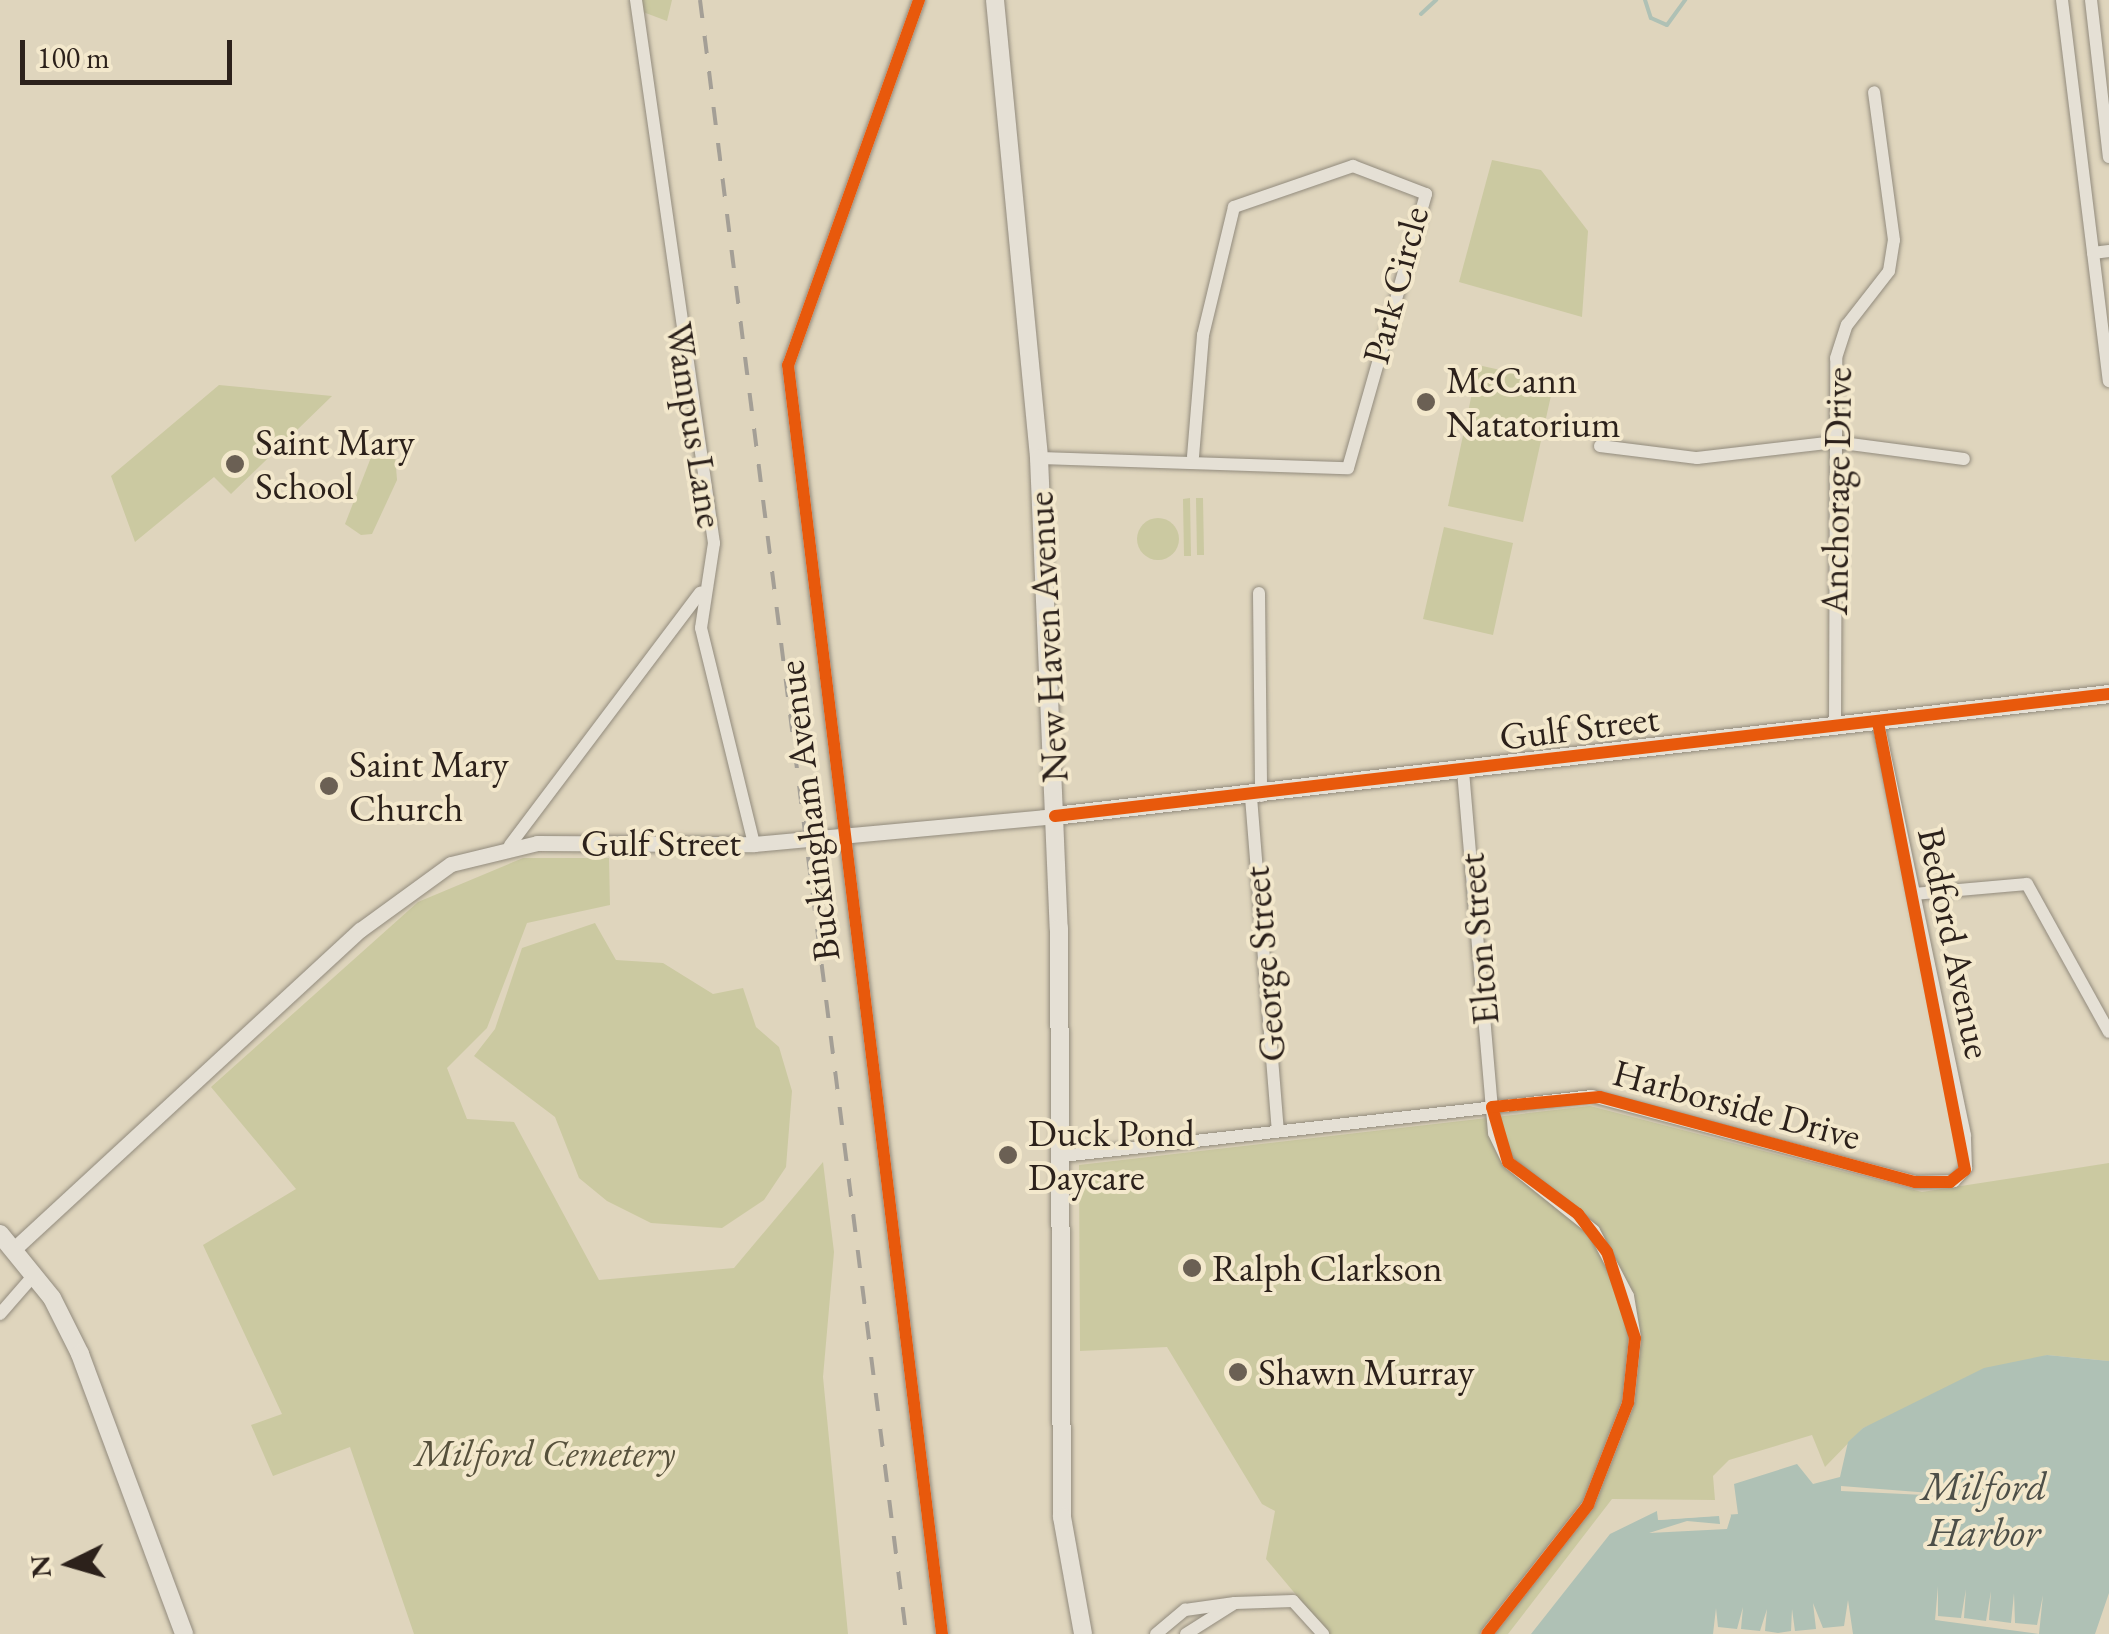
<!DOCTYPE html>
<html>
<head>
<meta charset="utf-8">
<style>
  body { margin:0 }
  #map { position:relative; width:2109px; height:1634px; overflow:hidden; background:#dfd5bd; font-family:"EB Garamond",serif }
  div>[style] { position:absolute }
  .green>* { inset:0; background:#cbc9a1 }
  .round { border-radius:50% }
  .water>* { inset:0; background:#afc1b5 }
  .pier>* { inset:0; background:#dfd5bd }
  .stream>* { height:4px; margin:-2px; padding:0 2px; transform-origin:2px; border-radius:2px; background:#afc1b5 }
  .roads { filter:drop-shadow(0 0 2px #928b7d) drop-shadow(0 0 2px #928b7d) }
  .minor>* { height:12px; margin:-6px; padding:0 6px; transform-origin:6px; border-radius:6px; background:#e5e0d5 }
  .tertiary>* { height:15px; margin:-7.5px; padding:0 7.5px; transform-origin:7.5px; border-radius:7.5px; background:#e5e0d5 }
  .secondary>* { height:18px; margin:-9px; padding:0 9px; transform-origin:9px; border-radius:9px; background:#e5e0d5 }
  .rail>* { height:4px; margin-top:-2px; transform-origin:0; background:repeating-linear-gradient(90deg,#a49f96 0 18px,transparent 0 36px) }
  .cycleway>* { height:12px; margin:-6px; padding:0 6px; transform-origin:6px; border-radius:6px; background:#e8590c }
  .dots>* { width:28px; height:28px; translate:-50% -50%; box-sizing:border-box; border:5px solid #f3e8cc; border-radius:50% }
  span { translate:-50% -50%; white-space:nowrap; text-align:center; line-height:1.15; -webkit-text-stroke:8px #f3e8cc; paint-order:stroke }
  .street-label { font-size:38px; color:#2c211b }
  .poi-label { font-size:38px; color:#2c211b }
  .left { translate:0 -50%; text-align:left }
  .park-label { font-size:38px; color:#57513c; font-style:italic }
  .water-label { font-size:40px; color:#4d4f48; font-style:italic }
  .north { position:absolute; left:20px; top:1514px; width:100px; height:100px; -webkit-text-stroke:8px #f3e8cc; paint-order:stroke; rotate:265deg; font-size:28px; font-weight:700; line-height:40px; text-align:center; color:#2c211b }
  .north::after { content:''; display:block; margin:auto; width:35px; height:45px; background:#2c211b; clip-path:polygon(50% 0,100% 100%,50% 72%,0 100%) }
  .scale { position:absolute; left:20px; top:40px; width:212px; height:45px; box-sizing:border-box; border:5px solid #2c211b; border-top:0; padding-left:12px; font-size:30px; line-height:35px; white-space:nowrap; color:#2c211b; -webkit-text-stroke:8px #f3e8cc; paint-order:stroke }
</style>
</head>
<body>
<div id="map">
  <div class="green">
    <div style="clip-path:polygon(641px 0,672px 0,667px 21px,643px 12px)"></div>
    <div style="clip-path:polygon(1492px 160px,1541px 170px,1588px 231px,1582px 317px,1459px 282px)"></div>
    <div style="clip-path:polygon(1478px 365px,1554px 382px,1523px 522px,1448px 506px)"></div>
    <div style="clip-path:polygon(219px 385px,332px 396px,231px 494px,214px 477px,135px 542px,111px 476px)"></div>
    <div style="clip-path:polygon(377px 442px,395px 454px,397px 480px,372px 534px,361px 535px,345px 524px)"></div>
    <div style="clip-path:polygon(1190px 498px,1191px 556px,1184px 556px,1183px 499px)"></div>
    <div style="clip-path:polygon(1196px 498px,1203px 498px,1204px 555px,1197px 555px)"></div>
    <div class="round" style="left:1137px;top:518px;width:42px;height:42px"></div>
    <div style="clip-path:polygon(1444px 527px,1513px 543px,1493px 635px,1423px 619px)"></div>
    <div style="clip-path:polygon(523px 858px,609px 858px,610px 905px,527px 923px,487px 1028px,447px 1068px,467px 1119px,514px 1122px,599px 1280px,734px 1268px,823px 1162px,834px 1252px,823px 1377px,848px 1634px,414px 1634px,350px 1447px,273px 1476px,251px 1425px,282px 1414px,203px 1245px,296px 1189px,211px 1087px,418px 902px)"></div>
    <div style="clip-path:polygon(595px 923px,616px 960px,663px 963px,713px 994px,743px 988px,756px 1027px,779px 1047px,792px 1091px,786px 1167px,764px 1200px,722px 1228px,651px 1223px,607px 1201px,579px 1178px,555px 1117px,474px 1056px,495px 1029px,522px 948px)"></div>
    <div style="clip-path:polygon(1590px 1106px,1922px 1192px,2109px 1163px,2109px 1361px,2047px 1355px,1863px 1428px,1825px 1467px,1812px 1435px,1729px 1460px,1713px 1476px,1715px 1500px,1612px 1499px,1508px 1634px,1329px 1634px,1266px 1559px,1275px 1511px,1262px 1504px,1167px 1347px,1080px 1351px,1079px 1165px)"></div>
  </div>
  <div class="water">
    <div style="clip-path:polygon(2047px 1355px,2109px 1361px,2109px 1593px,2095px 1634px,1531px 1634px,1610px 1534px,1657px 1511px,1659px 1520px,1738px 1514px,1734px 1484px,1797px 1464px,1813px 1484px,1840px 1477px,1848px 1442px,1863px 1428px,1984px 1368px)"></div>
  </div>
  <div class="pier">
    <div style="clip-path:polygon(1841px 1486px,2008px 1499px,1841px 1491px)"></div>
    <div style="clip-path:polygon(1657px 1511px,1730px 1511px,1731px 1516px,1727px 1529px,1649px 1533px,1687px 1521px,1720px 1524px,1719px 1516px,1658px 1520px)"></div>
    <div style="clip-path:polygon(1938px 1586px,1938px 1616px,1961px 1618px,1966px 1589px,1964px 1618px,1986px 1621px,1991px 1591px,1989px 1620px,2011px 1623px,2014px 1593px,2015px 1623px,2037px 1625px,2043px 1595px,2039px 1634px,1935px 1620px)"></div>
    <div style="clip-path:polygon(1848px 1600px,1853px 1634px,1713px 1634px,1716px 1608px,1718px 1627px,1737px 1629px,1743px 1607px,1741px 1629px,1760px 1631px,1767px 1609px,1765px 1631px,1778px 1633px,1791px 1631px,1792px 1609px,1795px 1631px,1816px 1629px,1813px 1603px,1823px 1628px,1844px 1626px)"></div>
  </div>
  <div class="stream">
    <div style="left:1645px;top:0;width:19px;rotate:72deg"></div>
    <div style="left:1651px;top:18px;width:17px;rotate:24deg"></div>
    <div style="left:1667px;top:25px;width:31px;rotate:-54deg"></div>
    <div style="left:1421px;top:14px;width:21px;rotate:-43deg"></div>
  </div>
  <div class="roads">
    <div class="minor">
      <div style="left:636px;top:0;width:549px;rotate:81.83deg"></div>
      <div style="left:714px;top:543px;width:86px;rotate:98.7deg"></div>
      <div style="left:701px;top:628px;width:222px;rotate:76.2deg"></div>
      <div style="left:919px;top:0;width:388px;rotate:109.7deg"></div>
      <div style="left:788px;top:365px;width:1278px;rotate:83.08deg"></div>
      <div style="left:2062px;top:0;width:384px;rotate:83deg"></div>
      <div style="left:2091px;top:0;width:158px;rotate:83.5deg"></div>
      <div style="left:2093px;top:253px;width:16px;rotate:-7deg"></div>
      <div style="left:1600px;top:446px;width:98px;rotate:7.1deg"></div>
      <div style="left:1697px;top:458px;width:139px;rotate:-6.6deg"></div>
      <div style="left:1835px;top:442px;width:130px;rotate:7.5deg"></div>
      <div style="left:1039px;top:458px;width:309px;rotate:1.9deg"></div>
      <div style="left:1348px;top:468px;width:285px;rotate:-74.1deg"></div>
      <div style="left:1426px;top:194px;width:78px;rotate:-159deg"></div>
      <div style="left:1353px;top:166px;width:126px;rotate:161deg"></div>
      <div style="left:1234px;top:207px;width:132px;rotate:103.6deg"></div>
      <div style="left:1203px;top:335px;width:122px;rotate:94.7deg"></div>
      <div style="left:1259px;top:593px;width:203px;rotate:89.4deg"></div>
      <div style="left:1835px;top:727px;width:369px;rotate:-89.8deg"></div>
      <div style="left:1836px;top:358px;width:35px;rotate:-72deg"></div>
      <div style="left:1847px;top:325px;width:68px;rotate:-52.1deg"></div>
      <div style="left:1889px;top:271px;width:31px;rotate:-81deg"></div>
      <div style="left:1894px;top:240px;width:149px;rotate:-97.7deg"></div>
      <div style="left:1463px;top:771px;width:363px;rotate:85.1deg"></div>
      <div style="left:1494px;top:1133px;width:32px;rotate:64deg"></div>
      <div style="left:1508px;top:1162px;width:110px;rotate:38.7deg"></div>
      <div style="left:1594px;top:1231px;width:73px;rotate:62.4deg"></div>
      <div style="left:1628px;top:1296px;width:43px;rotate:80.5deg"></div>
      <div style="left:1635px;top:1338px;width:65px;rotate:96.1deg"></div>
      <div style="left:1628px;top:1403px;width:110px;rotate:111.4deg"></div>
      <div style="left:1588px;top:1505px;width:164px;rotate:128.1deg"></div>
      <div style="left:1251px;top:797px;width:335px;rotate:85.4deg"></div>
      <div style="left:510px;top:845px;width:316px;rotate:-53deg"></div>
      <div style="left:1914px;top:894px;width:113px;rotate:-5.1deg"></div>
      <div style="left:2027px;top:884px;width:169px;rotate:61deg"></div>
      <div style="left:1063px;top:1156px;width:532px;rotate:-6.47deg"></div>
      <div style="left:1592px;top:1096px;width:334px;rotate:14.9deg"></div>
      <div style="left:1915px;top:1182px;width:39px;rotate:-1deg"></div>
      <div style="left:1954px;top:1181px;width:18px;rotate:-47deg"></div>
      <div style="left:1966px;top:1168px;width:33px;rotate:-92deg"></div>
      <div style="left:1965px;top:1135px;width:421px;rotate:-101.9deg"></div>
      <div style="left:0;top:1314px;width:52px;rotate:-48.9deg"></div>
      <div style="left:1235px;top:1603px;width:58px;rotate:-2deg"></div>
      <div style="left:1293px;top:1601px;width:45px;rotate:47.7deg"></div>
      <div style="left:1156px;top:1634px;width:38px;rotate:-40deg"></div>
      <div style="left:1185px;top:1610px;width:50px;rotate:-8deg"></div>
      <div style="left:1235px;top:1603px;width:58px;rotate:147.7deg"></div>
    </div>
    <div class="tertiary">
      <div style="left:14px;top:1249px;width:471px;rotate:-42.7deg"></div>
      <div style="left:360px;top:930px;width:112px;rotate:-36deg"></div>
      <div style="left:451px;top:864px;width:89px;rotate:-13.7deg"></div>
      <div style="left:537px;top:843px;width:217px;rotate:0.3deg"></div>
      <div style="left:754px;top:844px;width:302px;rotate:-5.3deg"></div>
    </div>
    <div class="secondary">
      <div style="left:995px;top:0;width:460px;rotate:84.5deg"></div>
      <div style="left:1039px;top:458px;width:470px;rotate:87.6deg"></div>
      <div style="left:1059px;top:928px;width:589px;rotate:89.71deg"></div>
      <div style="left:1062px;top:1517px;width:119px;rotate:79.8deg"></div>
      <div style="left:1055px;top:816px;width:1061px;rotate:-6.6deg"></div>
      <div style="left:0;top:1234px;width:82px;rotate:50.9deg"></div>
      <div style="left:52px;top:1298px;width:63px;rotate:63.4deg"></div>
      <div style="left:80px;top:1354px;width:299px;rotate:69.6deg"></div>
    </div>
  </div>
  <div class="rail">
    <div style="left:700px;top:0;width:1647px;rotate:82.81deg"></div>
  </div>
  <div class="cycleway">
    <div style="left:919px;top:0;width:388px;rotate:109.7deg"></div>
    <div style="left:788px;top:365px;width:1278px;rotate:83.08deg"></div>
    <div style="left:1055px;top:816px;width:1061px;rotate:-6.6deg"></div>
    <div style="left:1487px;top:1634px;width:164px;rotate:-51.9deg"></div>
    <div style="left:1588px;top:1505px;width:110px;rotate:-68.6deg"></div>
    <div style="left:1628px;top:1403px;width:65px;rotate:-83.9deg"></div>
    <div style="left:1635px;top:1338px;width:90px;rotate:-108deg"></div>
    <div style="left:1607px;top:1252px;width:48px;rotate:-127.3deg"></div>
    <div style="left:1578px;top:1214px;width:87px;rotate:-143.4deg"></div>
    <div style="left:1508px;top:1162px;width:57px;rotate:-106.2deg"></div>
    <div style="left:1492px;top:1107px;width:108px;rotate:-5.3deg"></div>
    <div style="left:1600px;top:1097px;width:326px;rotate:15.1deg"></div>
    <div style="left:1915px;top:1182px;width:35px"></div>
    <div style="left:1950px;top:1182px;width:19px;rotate:-39deg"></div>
    <div style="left:1965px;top:1170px;width:455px;rotate:-101deg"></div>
  </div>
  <div class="dots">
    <div style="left:1426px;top:402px;background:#6b6054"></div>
    <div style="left:235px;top:464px;background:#6b6054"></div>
    <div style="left:329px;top:786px;background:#6b6054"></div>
    <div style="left:1008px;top:1155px;background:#6b6054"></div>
    <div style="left:1192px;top:1268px;background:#6b6054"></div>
    <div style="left:1238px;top:1372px;background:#6b6054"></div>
  </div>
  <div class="street-label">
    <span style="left:1395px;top:285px;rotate:-75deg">Park Circle</span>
    <span style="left:695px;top:425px;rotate:81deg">Wampus Lane</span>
    <span style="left:1836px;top:491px;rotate:-89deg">Anchorage Drive</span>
    <span style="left:1047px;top:637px;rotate:-93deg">New Haven Avenue</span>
    <span style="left:1579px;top:727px;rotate:-7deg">Gulf Street</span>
    <span style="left:808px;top:811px;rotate:-97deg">Buckingham Avenue</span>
    <span style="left:661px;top:843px">Gulf Street</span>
    <span style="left:1478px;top:939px;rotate:-95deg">Elton Street</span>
    <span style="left:1955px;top:943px;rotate:78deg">Bedford Avenue</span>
    <span style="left:1264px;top:964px;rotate:-95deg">George Street</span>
    <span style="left:1737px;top:1104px;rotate:15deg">Harborside Drive</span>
  </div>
  <div class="poi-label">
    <span class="left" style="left:1446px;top:402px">McCann<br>Natatorium</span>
    <span class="left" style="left:255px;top:464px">Saint Mary<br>School</span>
    <span class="left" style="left:349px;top:786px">Saint Mary<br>Church</span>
    <span class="left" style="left:1028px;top:1155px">Duck Pond<br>Daycare</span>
    <span class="left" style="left:1212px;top:1268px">Ralph Clarkson</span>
    <span class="left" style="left:1258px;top:1372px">Shawn Murray</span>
  </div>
  <div class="park-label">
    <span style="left:545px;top:1453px">Milford Cemetery</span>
  </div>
  <div class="water-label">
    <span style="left:1984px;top:1509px">Milford<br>Harbor</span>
  </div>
  <div class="north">N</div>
  <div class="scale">100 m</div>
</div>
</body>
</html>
